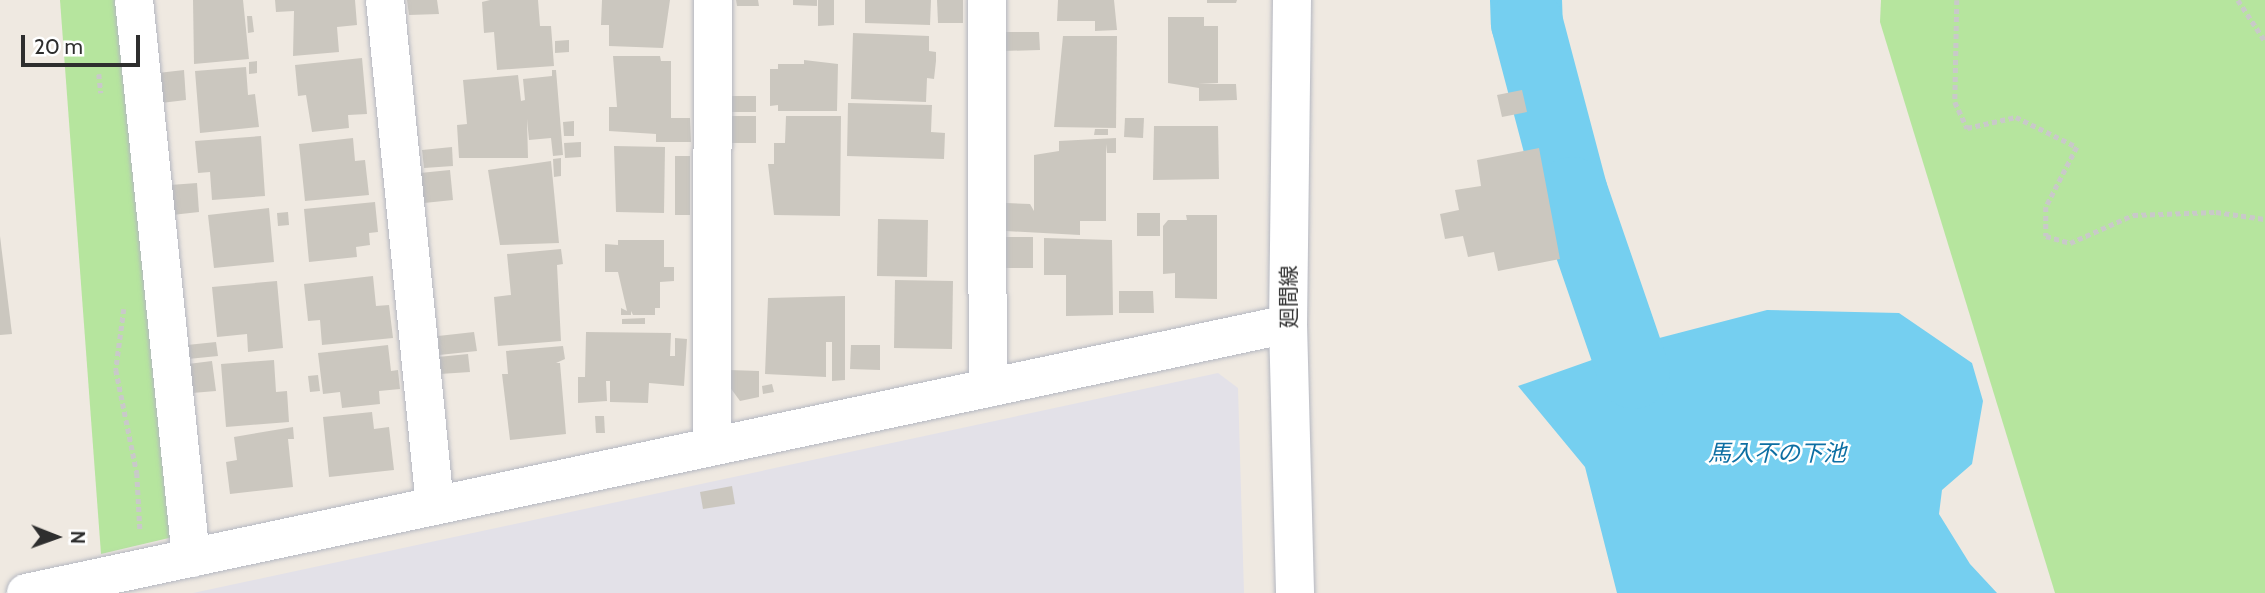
<!DOCTYPE html>
<html>
<head>
<meta charset="utf-8">
<style>
  body { margin:0 }
  #map { position:relative; width:2265px; height:593px; overflow:hidden; background:#efe9e1; font-family:Cabin,"Noto Sans JP",sans-serif }
  div>[style] { position:absolute }
  .industrial>* { inset:0; background:#e3e1e8 }
  .green>* { inset:0; background:#b6e59e }
  .water>* { inset:0; background:#75cff0 }
  .river>* { height:72px; margin:-36px; padding:0 36px; transform-origin:36px; border-radius:36px; background:#75cff0 }
  .building>* { inset:0; background:#cbc7bf }
  .path>* { height:4.5px; margin-top:-2.25px; transform-origin:0; background:repeating-linear-gradient(90deg,#c9c9c9 0 5px,transparent 0 8.5px) }
  .roads { filter:drop-shadow(0 0 2px #b4b7c1) drop-shadow(0 0 2px #b4b7c1) }
  .street>* { height:38px; margin:-19px; padding:0 19px; transform-origin:19px; border-radius:19px; background:#fff }
  .secondary>* { height:38px; margin:-19px; padding:0 19px; transform-origin:19px; border-radius:19px; background:#fff }
  span { translate:-50% -50%; white-space:nowrap; text-align:center; line-height:1.15; -webkit-text-stroke:5px #fff; paint-order:stroke }
  .street-label { font-size:21px; color:#2e2e2e }
  .water-label { font-size:23px; color:#0d6fa3; font-style:italic }
  .north { position:absolute; left:21px; top:502px; width:70px; height:70px; -webkit-text-stroke:5px #fff; paint-order:stroke; rotate:91deg; font-size:19px; font-weight:700; line-height:28px; text-align:center; color:#2e2e2e }
  .north::after { content:''; display:block; margin:auto; width:24px; height:32px; background:#2e2e2e; clip-path:polygon(50% 0,100% 100%,50% 72%,0 100%) }
  .scale { position:absolute; left:21px; top:35px; width:119px; height:32px; box-sizing:border-box; border:4px solid #2e2e2e; border-top:0; padding-left:9px; font-size:21px; line-height:24px; white-space:nowrap; color:#2e2e2e; -webkit-text-stroke:5px #fff; paint-order:stroke }
</style>
</head>
<body>
<div id="map">
  <div class="industrial">
    <div style="clip-path:polygon(1218px 373px,1238px 388px,1244px 593px,193px 593px)"></div>
  </div>
  <div class="green">
    <div style="clip-path:polygon(60px 0,124px 0,173px 537px,101px 554px)"></div>
    <div style="clip-path:polygon(1881px 0,2265px 0,2265px 593px,2055px 593px,1880px 22px)"></div>
  </div>
  <div class="water">
    <div style="clip-path:polygon(1767px 310px,1899px 313px,1972px 363px,1983px 401px,1972px 464px,1942px 490px,1939px 514px,1970px 564px,1997px 593px,1617px 593px,1585px 467px,1518px 386px,1640px 343px)"></div>
  </div>
  <div class="river">
    <div style="left:1526px;top:0;width:23px;rotate:88deg"></div>
    <div style="left:1527px;top:23px;width:176px;rotate:75.2deg"></div>
    <div style="left:1572px;top:193px;width:190px;rotate:71deg"></div>
  </div>
  <div class="building">
    <div style="clip-path:polygon(193px 0,243px 0,249px 59px,194px 64px)"></div>
    <div style="clip-path:polygon(275px 0,355px 0,357px 25px,337px 27px,339px 52px,293px 56px,294px 11px,276px 12px)"></div>
    <div style="clip-path:polygon(407px 0,437px 0,439px 14px,409px 15px)"></div>
    <div style="clip-path:polygon(490px 0,538px 0,540px 26px,551px 26px,554px 66px,497px 70px,494px 32px,484px 33px,482px 2px)"></div>
    <div style="clip-path:polygon(602px 0,670px 0,663px 48px,609px 46px,609px 25px,601px 25px)"></div>
    <div style="clip-path:polygon(736px 0,758px 0,759px 6px,737px 6px)"></div>
    <div style="clip-path:polygon(793px 0,817px 0,817px 6px,793px 5px)"></div>
    <div style="clip-path:polygon(818px 0,834px 0,834px 25px,818px 26px)"></div>
    <div style="clip-path:polygon(865px 0,931px 0,930px 25px,865px 23px)"></div>
    <div style="clip-path:polygon(937px 0,963px 0,963px 23px,938px 23px)"></div>
    <div style="clip-path:polygon(1058px 0,1114px 0,1117px 30px,1095px 31px,1095px 21px,1057px 21px)"></div>
    <div style="clip-path:polygon(1207px 0,1237px 0,1236px 3px,1207px 3px)"></div>
    <div style="clip-path:polygon(247px 16px,252px 16px,254px 32px,248px 33px)"></div>
    <div style="clip-path:polygon(1168px 17px,1204px 17px,1204px 26px,1218px 26px,1218px 83px,1198px 84px,1236px 84px,1237px 100px,1199px 101px,1199px 88px,1168px 83px)"></div>
    <div style="clip-path:polygon(1002px 32px,1039px 32px,1040px 50px,1003px 51px)"></div>
    <div style="clip-path:polygon(853px 33px,929px 36px,929px 51px,936px 52px,936px 61px,934px 79px,927px 78px,926px 102px,851px 99px)"></div>
    <div style="clip-path:polygon(1063px 36px,1117px 36px,1116px 128px,1054px 127px)"></div>
    <div style="clip-path:polygon(569px 40px,569px 52px,555px 53px,555px 41px)"></div>
    <div style="clip-path:polygon(613px 56px,660px 56px,661px 61px,671px 61px,671px 118px,690px 118px,691px 142px,656px 142px,656px 134px,609px 131px,609px 107px,617px 107px)"></div>
    <div style="clip-path:polygon(362px 58px,367px 114px,348px 115px,349px 128px,312px 132px,306px 95px,298px 96px,295px 65px)"></div>
    <div style="clip-path:polygon(804px 60px,838px 64px,837px 111px,778px 111px,778px 105px,770px 106px,770px 69px,778px 69px,778px 64px,804px 64px)"></div>
    <div style="clip-path:polygon(257px 61px,257px 73px,249px 74px,249px 62px)"></div>
    <div style="clip-path:polygon(246px 67px,248px 95px,255px 94px,259px 127px,200px 133px,195px 71px)"></div>
    <div style="clip-path:polygon(184px 70px,186px 100px,161px 103px,158px 73px)"></div>
    <div style="clip-path:polygon(552px 70px,556px 70px,563px 155px,553px 156px,551px 138px,529px 140px,527px 119px,528px 158px,459px 158px,457px 125px,467px 124px,463px 80px,518px 75px,521px 101px,525px 100px,523px 79px,552px 76px)"></div>
    <div style="clip-path:polygon(1522px 90px,1527px 112px,1502px 117px,1497px 95px)"></div>
    <div style="clip-path:polygon(727px 96px,756px 96px,756px 112px,727px 112px)"></div>
    <div style="clip-path:polygon(848px 103px,932px 105px,931px 132px,945px 133px,944px 159px,847px 156px)"></div>
    <div style="clip-path:polygon(727px 116px,756px 116px,756px 143px,727px 143px)"></div>
    <div style="clip-path:polygon(786px 116px,841px 116px,840px 216px,774px 215px,768px 164px,774px 164px,774px 143px,785px 143px)"></div>
    <div style="clip-path:polygon(1125px 118px,1144px 118px,1143px 138px,1124px 137px)"></div>
    <div style="clip-path:polygon(574px 121px,574px 136px,564px 136px,563px 122px)"></div>
    <div style="clip-path:polygon(1154px 126px,1218px 126px,1219px 179px,1153px 180px)"></div>
    <div style="clip-path:polygon(1095px 129px,1108px 129px,1108px 135px,1094px 135px)"></div>
    <div style="clip-path:polygon(261px 136px,265px 196px,212px 200px,210px 172px,198px 173px,195px 141px)"></div>
    <div style="clip-path:polygon(353px 138px,355px 161px,365px 160px,369px 195px,305px 201px,299px 144px)"></div>
    <div style="clip-path:polygon(1116px 138px,1116px 153px,1107px 153px,1106px 144px,1106px 221px,1080px 221px,1080px 235px,1006px 231px,1006px 203px,1030px 204px,1034px 211px,1034px 155px,1059px 151px,1059px 141px)"></div>
    <div style="clip-path:polygon(581px 142px,581px 157px,565px 158px,564px 143px)"></div>
    <div style="clip-path:polygon(614px 146px,665px 147px,664px 213px,616px 212px)"></div>
    <div style="clip-path:polygon(452px 147px,453px 166px,424px 168px,422px 150px)"></div>
    <div style="clip-path:polygon(1539px 148px,1560px 259px,1498px 271px,1494px 252px,1468px 257px,1463px 236px,1445px 239px,1440px 214px,1459px 210px,1455px 190px,1481px 186px,1477px 160px)"></div>
    <div style="clip-path:polygon(675px 156px,690px 156px,690px 215px,675px 215px)"></div>
    <div style="clip-path:polygon(561px 158px,561px 176px,554px 177px,553px 159px)"></div>
    <div style="clip-path:polygon(551px 161px,559px 243px,500px 245px,488px 170px)"></div>
    <div style="clip-path:polygon(450px 170px,453px 200px,424px 203px,420px 173px)"></div>
    <div style="clip-path:polygon(197px 183px,199px 212px,172px 215px,170px 185px)"></div>
    <div style="clip-path:polygon(375px 202px,378px 232px,369px 233px,370px 245px,356px 247px,357px 257px,309px 262px,304px 209px)"></div>
    <div style="clip-path:polygon(269px 208px,274px 262px,214px 268px,208px 215px)"></div>
    <div style="clip-path:polygon(288px 212px,289px 225px,278px 226px,277px 213px)"></div>
    <div style="clip-path:polygon(1137px 213px,1160px 213px,1160px 236px,1137px 236px)"></div>
    <div style="clip-path:polygon(1186px 215px,1217px 215px,1217px 299px,1175px 298px,1175px 273px,1163px 274px,1163px 226px,1168px 220px,1187px 220px)"></div>
    <div style="clip-path:polygon(878px 219px,928px 220px,927px 277px,877px 276px)"></div>
    <div style="clip-path:polygon(0 236px,12px 334px,0 335px)"></div>
    <div style="clip-path:polygon(1005px 237px,1033px 237px,1033px 268px,1005px 268px)"></div>
    <div style="clip-path:polygon(1044px 238px,1112px 240px,1113px 315px,1066px 316px,1066px 275px,1044px 275px)"></div>
    <div style="clip-path:polygon(618px 240px,664px 240px,664px 267px,674px 267px,674px 281px,660px 282px,660px 308px,655px 308px,655px 315px,633px 315px,631px 311px,631px 315px,621px 315px,621px 308px,627px 311px,618px 272px,605px 272px,605px 244px,618px 245px)"></div>
    <div style="clip-path:polygon(561px 249px,563px 264px,557px 265px,561px 341px,498px 346px,494px 297px,511px 295px,507px 254px)"></div>
    <div style="clip-path:polygon(373px 276px,376px 306px,389px 305px,393px 338px,322px 345px,320px 320px,308px 321px,304px 284px)"></div>
    <div style="clip-path:polygon(895px 280px,953px 281px,952px 349px,894px 348px)"></div>
    <div style="clip-path:polygon(277px 281px,283px 348px,248px 352px,247px 334px,217px 337px,212px 287px)"></div>
    <div style="clip-path:polygon(1119px 291px,1153px 291px,1154px 313px,1119px 313px)"></div>
    <div style="clip-path:polygon(845px 296px,845px 380px,832px 381px,832px 342px,826px 342px,826px 377px,765px 374px,768px 298px)"></div>
    <div style="clip-path:polygon(645px 318px,645px 324px,622px 324px,622px 319px)"></div>
    <div style="clip-path:polygon(474px 332px,477px 351px,439px 355px,438px 336px)"></div>
    <div style="clip-path:polygon(586px 332px,671px 333px,670px 356px,675px 356px,675px 338px,687px 339px,684px 386px,649px 383px,648px 403px,610px 402px,610px 381px,606px 381px,607px 401px,578px 403px,578px 377px,585px 377px)"></div>
    <div style="clip-path:polygon(216px 342px,218px 356px,188px 359px,187px 345px)"></div>
    <div style="clip-path:polygon(388px 345px,391px 371px,398px 370px,400px 389px,379px 391px,380px 404px,342px 408px,340px 392px,323px 394px,318px 353px)"></div>
    <div style="clip-path:polygon(851px 345px,880px 345px,880px 370px,850px 369px)"></div>
    <div style="clip-path:polygon(563px 346px,565px 359px,556px 363px,560px 363px,566px 434px,510px 440px,502px 374px,508px 374px,506px 351px)"></div>
    <div style="clip-path:polygon(468px 354px,470px 372px,440px 374px,438px 357px)"></div>
    <div style="clip-path:polygon(274px 360px,276px 392px,287px 391px,289px 422px,226px 427px,221px 364px)"></div>
    <div style="clip-path:polygon(212px 361px,216px 391px,192px 393px,188px 364px)"></div>
    <div style="clip-path:polygon(729px 370px,759px 371px,759px 397px,740px 401px,729px 386px)"></div>
    <div style="clip-path:polygon(318px 375px,320px 391px,310px 392px,308px 376px)"></div>
    <div style="clip-path:polygon(772px 384px,774px 392px,763px 394px,762px 386px)"></div>
    <div style="clip-path:polygon(372px 412px,374px 429px,389px 427px,394px 470px,329px 477px,323px 417px)"></div>
    <div style="clip-path:polygon(595px 416px,604px 416px,605px 433px,596px 433px)"></div>
    <div style="clip-path:polygon(293px 427px,294px 439px,288px 439px,293px 487px,230px 494px,226px 462px,237px 460px,234px 437px)"></div>
    <div style="clip-path:polygon(732px 486px,735px 504px,703px 509px,700px 492px)"></div>
  </div>
  <div class="path">
    <div style="left:1957px;top:0;width:102px;rotate:91.1deg"></div>
    <div style="left:1955px;top:102px;width:29px;rotate:65deg"></div>
    <div style="left:1967px;top:128px;width:50px;rotate:-12.7deg"></div>
    <div style="left:2016px;top:117px;width:68px;rotate:26.2deg"></div>
    <div style="left:2077px;top:147px;width:68px;rotate:117.3deg"></div>
    <div style="left:2046px;top:207px;width:29px;rotate:90deg"></div>
    <div style="left:2046px;top:236px;width:25px;rotate:16deg"></div>
    <div style="left:2070px;top:243px;width:69px;rotate:-24deg"></div>
    <div style="left:2133px;top:215px;width:83px;rotate:-2.1deg"></div>
    <div style="left:2216px;top:212px;width:49px;rotate:8.1deg"></div>
    <div style="left:2238px;top:0;width:49px;rotate:56.6deg"></div>
    <div style="left:99px;top:74px;width:19px;rotate:84deg"></div>
    <div style="left:124px;top:309px;width:62px;rotate:97.5deg"></div>
    <div style="left:116px;top:370px;width:105px;rotate:78.5deg"></div>
    <div style="left:137px;top:473px;width:56px;rotate:86.9deg"></div>
  </div>
  <div class="roads">
    <div class="street">
      <div style="left:134px;top:0;width:561px;rotate:84.17deg"></div>
      <div style="left:385px;top:0;width:508px;rotate:84.36deg"></div>
      <div style="left:987px;top:0;width:388px;rotate:89.9deg"></div>
      <div style="left:712px;top:446px;width:446px;rotate:-89.9deg"></div>
      <div style="left:26px;top:593px;width:1290px;rotate:-12.03deg"></div>
    </div>
    <div class="secondary">
      <div style="left:1292px;top:0;width:324px;rotate:90.7deg"></div>
      <div style="left:1288px;top:324px;width:269px;rotate:88.5deg"></div>
    </div>
  </div>
  <div class="street-label">
    <span style="left:1289px;top:297px;rotate:-90deg">廻間線</span>
  </div>
  <div class="water-label">
    <span style="left:1777px;top:453px">馬入不の下池</span>
  </div>
  <div class="north">N</div>
  <div class="scale">20 m</div>
</div>
</body>
</html>
